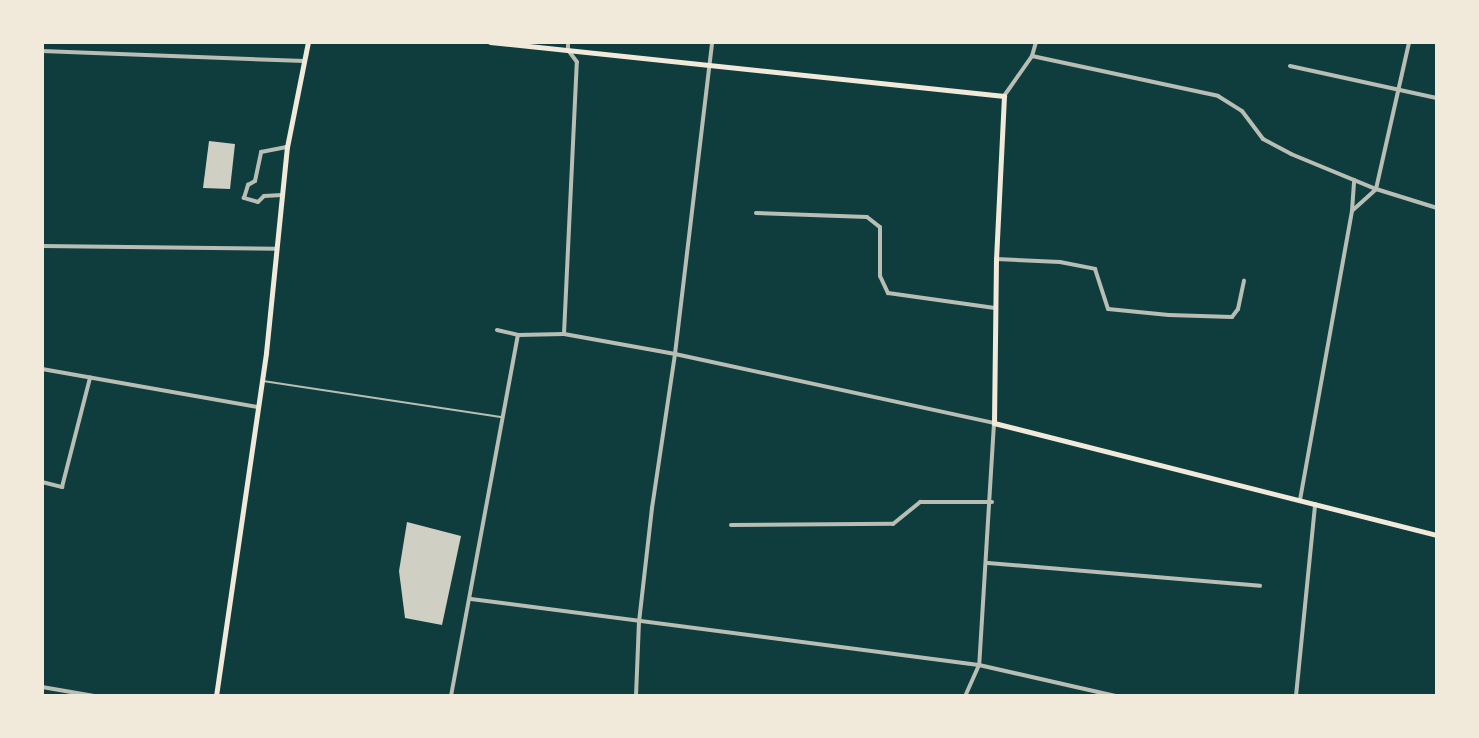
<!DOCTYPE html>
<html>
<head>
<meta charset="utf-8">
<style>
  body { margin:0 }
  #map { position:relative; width:1479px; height:738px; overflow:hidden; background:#0f3d3e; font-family:Overpass,sans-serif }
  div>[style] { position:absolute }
  .building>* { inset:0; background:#cfcfc3 }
  .service>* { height:2px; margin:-1px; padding:0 1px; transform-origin:1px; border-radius:1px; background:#b8beb3 }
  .minor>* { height:4px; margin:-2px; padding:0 2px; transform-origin:2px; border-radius:2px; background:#b8beb3 }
  .secondary>* { height:5px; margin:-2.5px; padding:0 2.5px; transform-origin:2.5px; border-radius:2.5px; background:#f1e9da }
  span { translate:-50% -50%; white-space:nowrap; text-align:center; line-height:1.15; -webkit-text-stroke:7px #f1e9da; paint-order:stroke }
  .frame { position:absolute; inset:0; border:44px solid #f1e9da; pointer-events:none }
</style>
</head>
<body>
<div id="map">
  <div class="building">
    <div style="clip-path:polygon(209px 141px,235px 144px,230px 189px,203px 188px)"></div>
    <div style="clip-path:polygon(407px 522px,461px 536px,442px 625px,405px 618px,399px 571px)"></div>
  </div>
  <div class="service">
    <div style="left:263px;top:381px;width:242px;rotate:8.6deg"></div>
  </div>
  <div class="minor">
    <div style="left:42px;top:51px;width:263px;rotate:2.2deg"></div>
    <div style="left:1032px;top:56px;width:190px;rotate:12.1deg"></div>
    <div style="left:1218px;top:96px;width:28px;rotate:32deg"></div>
    <div style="left:1242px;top:111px;width:35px;rotate:53deg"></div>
    <div style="left:1263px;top:139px;width:32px;rotate:28deg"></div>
    <div style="left:1291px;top:154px;width:92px;rotate:22.4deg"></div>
    <div style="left:1376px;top:189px;width:64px;rotate:17.3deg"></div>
    <div style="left:1290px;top:66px;width:150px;rotate:12.3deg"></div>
    <div style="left:1004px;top:96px;width:49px;rotate:-55deg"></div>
    <div style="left:1032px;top:56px;width:15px;rotate:-74deg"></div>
    <div style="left:282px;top:195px;width:18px;rotate:177deg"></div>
    <div style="left:264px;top:196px;width:8px;rotate:135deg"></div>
    <div style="left:258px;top:202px;width:15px;rotate:-164deg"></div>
    <div style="left:244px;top:198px;width:14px;rotate:-73deg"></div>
    <div style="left:248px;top:185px;width:8px;rotate:-30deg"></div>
    <div style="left:255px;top:181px;width:30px;rotate:-78deg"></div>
    <div style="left:261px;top:152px;width:26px;rotate:-11deg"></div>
    <div style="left:1353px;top:210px;width:31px;rotate:-42deg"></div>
    <div style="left:1376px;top:189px;width:151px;rotate:-77.3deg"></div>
    <div style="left:756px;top:213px;width:111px;rotate:2.1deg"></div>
    <div style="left:867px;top:217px;width:16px;rotate:38deg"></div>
    <div style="left:880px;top:227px;width:49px;rotate:90deg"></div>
    <div style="left:880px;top:276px;width:19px;rotate:65deg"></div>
    <div style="left:888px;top:293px;width:108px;rotate:8deg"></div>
    <div style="left:42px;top:246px;width:235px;rotate:0.7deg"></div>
    <div style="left:996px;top:259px;width:64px;rotate:2.7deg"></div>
    <div style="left:1060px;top:262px;width:36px;rotate:11deg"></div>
    <div style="left:1095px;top:269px;width:42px;rotate:72deg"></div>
    <div style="left:1108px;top:309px;width:61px;rotate:5.6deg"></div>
    <div style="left:1169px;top:315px;width:63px;rotate:1.8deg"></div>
    <div style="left:1232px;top:317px;width:10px;rotate:-53deg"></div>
    <div style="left:1238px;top:309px;width:29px;rotate:-78deg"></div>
    <div style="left:497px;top:330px;width:22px;rotate:13deg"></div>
    <div style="left:564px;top:334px;width:272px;rotate:-87.3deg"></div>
    <div style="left:577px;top:62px;width:15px;rotate:-127deg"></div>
    <div style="left:568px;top:50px;width:8px;rotate:-90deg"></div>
    <div style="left:42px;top:369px;width:218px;rotate:10deg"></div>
    <div style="left:42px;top:482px;width:21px;rotate:14deg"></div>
    <div style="left:62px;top:487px;width:113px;rotate:-75.6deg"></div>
    <div style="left:1300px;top:500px;width:294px;rotate:-79.8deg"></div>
    <div style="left:1352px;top:211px;width:31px;rotate:-86deg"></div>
    <div style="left:731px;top:525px;width:162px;rotate:-0.4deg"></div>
    <div style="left:893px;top:524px;width:35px;rotate:-39deg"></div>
    <div style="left:920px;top:502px;width:72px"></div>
    <div style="left:988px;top:563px;width:273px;rotate:4.8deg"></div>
    <div style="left:471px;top:599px;width:512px;rotate:7.4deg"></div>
    <div style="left:979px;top:665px;width:140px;rotate:12.8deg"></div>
    <div style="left:42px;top:687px;width:53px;rotate:9.8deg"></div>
    <div style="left:451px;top:696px;width:367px;rotate:-79.5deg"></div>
    <div style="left:518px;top:335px;width:46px;rotate:-1.2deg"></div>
    <div style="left:564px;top:334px;width:113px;rotate:10.2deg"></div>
    <div style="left:675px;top:354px;width:326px;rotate:12.2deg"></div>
    <div style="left:994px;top:423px;width:242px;rotate:93.5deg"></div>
    <div style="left:979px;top:665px;width:34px;rotate:114deg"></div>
    <div style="left:636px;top:696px;width:74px;rotate:-87.7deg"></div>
    <div style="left:639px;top:622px;width:115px;rotate:-83.5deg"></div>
    <div style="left:652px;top:508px;width:156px;rotate:-81.5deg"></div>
    <div style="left:675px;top:354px;width:314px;rotate:-83.2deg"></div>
    <div style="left:1296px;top:696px;width:193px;rotate:-84.3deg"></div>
  </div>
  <div class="secondary">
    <div style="left:490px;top:42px;width:517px;rotate:6deg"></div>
    <div style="left:1004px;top:96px;width:163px;rotate:92.8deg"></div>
    <div style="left:996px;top:259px;width:164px;rotate:90.7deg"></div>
    <div style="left:994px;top:423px;width:457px;rotate:14.2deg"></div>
    <div style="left:216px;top:696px;width:347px;rotate:-81.7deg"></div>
    <div style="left:266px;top:353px;width:207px;rotate:-84.2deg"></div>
    <div style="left:287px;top:147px;width:107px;rotate:-78.7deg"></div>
  </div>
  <div class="frame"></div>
</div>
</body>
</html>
